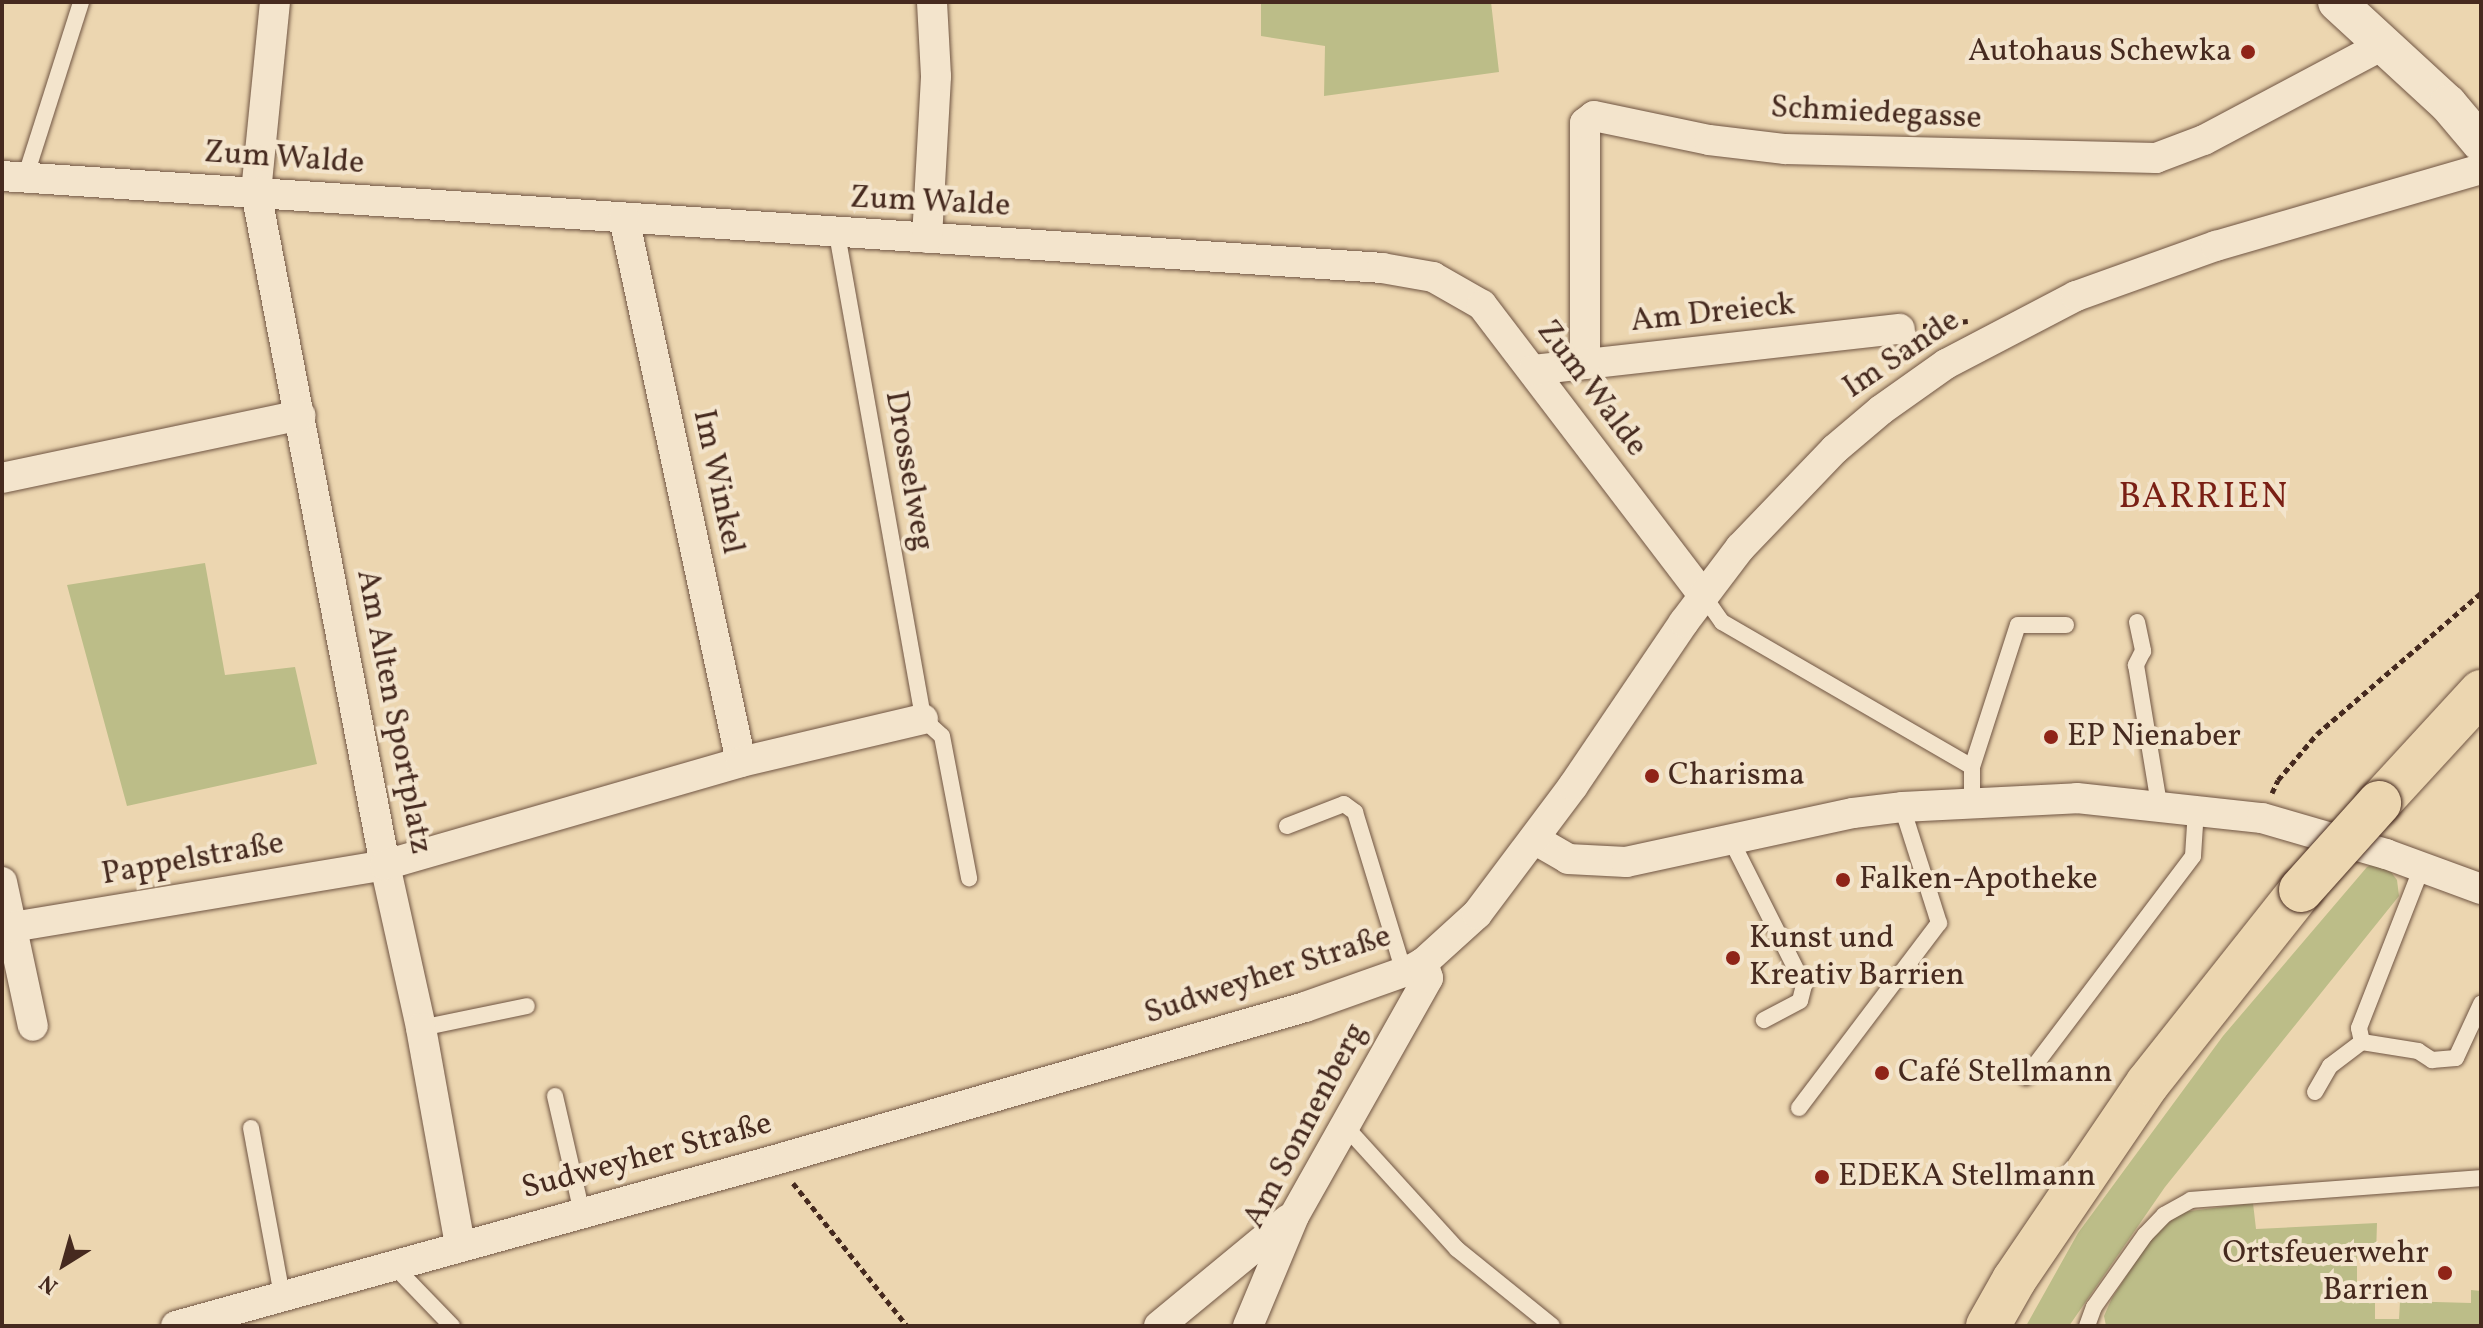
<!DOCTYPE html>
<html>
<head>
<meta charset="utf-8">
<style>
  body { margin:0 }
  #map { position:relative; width:2483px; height:1328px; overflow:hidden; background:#ecd6b0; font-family:Vollkorn,serif }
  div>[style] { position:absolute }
  .green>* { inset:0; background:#bcbd88 }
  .path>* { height:5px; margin-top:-2.5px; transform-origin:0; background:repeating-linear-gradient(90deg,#462a1f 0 6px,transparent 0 10px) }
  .roads { filter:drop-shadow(0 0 2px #705543) drop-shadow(0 0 2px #705543) }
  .service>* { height:16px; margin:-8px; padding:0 8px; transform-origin:8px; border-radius:8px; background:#f3e4cc }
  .minor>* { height:30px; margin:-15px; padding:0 15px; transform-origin:15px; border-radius:15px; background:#f3e4cc }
  .tertiary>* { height:38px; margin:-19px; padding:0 19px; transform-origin:19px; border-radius:19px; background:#f3e4cc }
  .primary>* { height:44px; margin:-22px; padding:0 22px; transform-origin:22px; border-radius:22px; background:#ecd6b0 }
  .bridges { filter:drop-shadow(0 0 2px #462a1f) drop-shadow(0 0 2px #462a1f) }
  .primary-bridge>* { height:44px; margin:-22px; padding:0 22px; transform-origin:22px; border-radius:22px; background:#ecd6b0 }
  .dots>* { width:22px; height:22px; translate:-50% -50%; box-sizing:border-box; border:4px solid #f3e4cc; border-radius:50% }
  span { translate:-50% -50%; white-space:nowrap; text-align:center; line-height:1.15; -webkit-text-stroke:8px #f3e4cc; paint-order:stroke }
  .poi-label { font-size:32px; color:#462a1f }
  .right { translate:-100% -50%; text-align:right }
  .left { translate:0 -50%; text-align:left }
  .street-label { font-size:32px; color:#462a1f }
  .quarter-label { font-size:36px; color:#7a1f14; letter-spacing:2px }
  .frame { position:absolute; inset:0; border:4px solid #462a1f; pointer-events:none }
  .north { position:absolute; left:24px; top:1224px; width:80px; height:80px; -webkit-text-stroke:6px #f3e4cc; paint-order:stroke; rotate:217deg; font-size:22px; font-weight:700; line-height:32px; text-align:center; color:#462a1f }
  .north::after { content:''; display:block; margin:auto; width:28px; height:36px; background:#462a1f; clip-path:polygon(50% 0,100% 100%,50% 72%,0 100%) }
</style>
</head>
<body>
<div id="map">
  <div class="green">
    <div style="clip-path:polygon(1261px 2px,1491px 2px,1499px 72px,1324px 96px,1325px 46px,1261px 36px)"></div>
    <div style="clip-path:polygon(205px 563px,225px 675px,295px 667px,317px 764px,127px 806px,67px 585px)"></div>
    <div style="clip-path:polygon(2382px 860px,2397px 880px,2399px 896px,2165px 1187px,2069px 1326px,2026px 1326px,2078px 1233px,2223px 1036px,2367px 867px)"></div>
    <div style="clip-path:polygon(2253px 1203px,2256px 1229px,2377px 1223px,2376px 1255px,2357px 1255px,2357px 1287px,2375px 1287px,2375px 1319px,2399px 1319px,2400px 1301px,2471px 1303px,2471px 1290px,2481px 1291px,2481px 1326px,2106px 1326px,2104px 1316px,2112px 1298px,2153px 1235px,2182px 1212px)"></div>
  </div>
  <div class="path">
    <div style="left:1923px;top:326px;width:45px;rotate:-6.3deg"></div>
    <div style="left:2272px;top:793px;width:14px;rotate:-65deg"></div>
    <div style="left:2278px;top:780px;width:60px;rotate:-49.7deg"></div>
    <div style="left:2317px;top:734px;width:216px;rotate:-40.7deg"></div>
    <div style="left:793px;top:1183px;width:183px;rotate:51.4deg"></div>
  </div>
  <div class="roads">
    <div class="service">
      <div style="left:25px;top:178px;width:185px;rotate:-72.3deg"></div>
      <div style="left:837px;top:234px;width:493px;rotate:79.9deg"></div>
      <div style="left:923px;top:719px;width:25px;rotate:42deg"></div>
      <div style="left:942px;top:736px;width:145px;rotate:79.2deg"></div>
      <div style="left:1703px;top:595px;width:33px;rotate:55deg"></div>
      <div style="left:1722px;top:622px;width:289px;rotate:30.1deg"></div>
      <div style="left:2137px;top:622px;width:30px;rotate:78deg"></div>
      <div style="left:2143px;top:651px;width:16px;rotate:117deg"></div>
      <div style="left:2136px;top:665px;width:141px;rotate:80.6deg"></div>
      <div style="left:1972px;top:803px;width:36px;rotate:-90deg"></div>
      <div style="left:1972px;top:767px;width:149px;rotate:-72.1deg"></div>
      <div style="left:2018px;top:625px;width:48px"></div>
      <div style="left:1287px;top:826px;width:61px;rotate:-21.1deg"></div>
      <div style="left:1344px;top:804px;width:14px;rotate:36deg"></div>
      <div style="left:1355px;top:812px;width:167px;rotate:73deg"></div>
      <div style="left:1730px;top:838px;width:165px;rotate:63.3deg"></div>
      <div style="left:1804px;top:985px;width:16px;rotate:104deg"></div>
      <div style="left:1800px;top:1001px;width:41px;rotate:152.2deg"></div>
      <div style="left:2422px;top:867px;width:173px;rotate:111.4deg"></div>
      <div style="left:2359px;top:1028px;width:14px;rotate:78deg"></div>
      <div style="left:2362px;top:1042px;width:57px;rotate:9.1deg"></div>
      <div style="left:2418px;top:1051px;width:17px;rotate:33deg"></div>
      <div style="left:2432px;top:1060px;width:24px;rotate:-5deg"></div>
      <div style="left:2456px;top:1058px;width:60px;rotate:-65.2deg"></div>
      <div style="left:421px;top:1028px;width:108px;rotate:-11.7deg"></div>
      <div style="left:2026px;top:1077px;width:277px;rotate:-52.9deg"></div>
      <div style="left:2193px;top:856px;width:46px;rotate:-86.3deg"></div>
      <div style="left:2315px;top:1092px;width:30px;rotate:-60deg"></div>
      <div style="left:2330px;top:1066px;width:40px;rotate:-37deg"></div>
      <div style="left:555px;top:1096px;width:120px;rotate:77deg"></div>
      <div style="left:1799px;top:1108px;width:232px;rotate:-52.9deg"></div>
      <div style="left:1939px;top:923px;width:122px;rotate:-107.7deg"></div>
      <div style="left:1345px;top:1126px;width:166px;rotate:47.7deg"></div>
      <div style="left:1457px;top:1249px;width:122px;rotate:39deg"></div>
      <div style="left:251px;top:1128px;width:171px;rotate:79.5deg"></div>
      <div style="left:393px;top:1265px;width:85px;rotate:46deg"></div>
      <div style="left:2087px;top:1326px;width:20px;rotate:-70deg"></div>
      <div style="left:2094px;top:1307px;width:88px;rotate:-54.7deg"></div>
      <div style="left:2145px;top:1235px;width:28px;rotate:-46deg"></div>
      <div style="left:2164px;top:1215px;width:31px;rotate:-29deg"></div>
      <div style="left:2191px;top:1200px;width:291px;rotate:-4.3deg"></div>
    </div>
    <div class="minor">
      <div style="left:275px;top:2px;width:191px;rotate:95.7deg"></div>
      <div style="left:256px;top:192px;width:685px;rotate:79.15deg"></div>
      <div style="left:385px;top:865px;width:167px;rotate:77.5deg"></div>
      <div style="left:421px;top:1028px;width:220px;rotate:79.8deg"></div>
      <div style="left:2px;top:176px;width:1383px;rotate:3.81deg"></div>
      <div style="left:1382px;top:268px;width:52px;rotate:10deg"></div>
      <div style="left:1433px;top:277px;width:56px;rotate:29.7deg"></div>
      <div style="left:1482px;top:305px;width:365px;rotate:52.7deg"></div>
      <div style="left:624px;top:218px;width:556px;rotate:77.86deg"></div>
      <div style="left:927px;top:238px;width:162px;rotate:-86.8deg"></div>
      <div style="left:936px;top:76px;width:74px;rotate:-93.1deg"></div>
      <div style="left:1585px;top:364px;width:241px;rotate:-90deg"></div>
      <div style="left:1585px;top:123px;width:11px;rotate:-38deg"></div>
      <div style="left:1594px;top:116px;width:117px;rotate:11.8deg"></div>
      <div style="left:1709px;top:140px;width:77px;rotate:6.8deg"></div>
      <div style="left:1785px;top:149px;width:371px;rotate:1.4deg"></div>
      <div style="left:2156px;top:158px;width:51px;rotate:-20.6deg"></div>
      <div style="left:2204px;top:140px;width:203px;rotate:-28deg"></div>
      <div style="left:1533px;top:370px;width:369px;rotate:-6.4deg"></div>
      <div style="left:2px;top:478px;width:305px;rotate:-11.9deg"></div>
      <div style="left:1534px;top:839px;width:39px;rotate:30deg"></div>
      <div style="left:1568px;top:859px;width:58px;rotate:3deg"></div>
      <div style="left:1626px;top:862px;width:232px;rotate:-12.2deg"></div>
      <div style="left:1853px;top:813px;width:49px;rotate:-7deg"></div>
      <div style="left:1902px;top:807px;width:175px;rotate:-2.9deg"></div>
      <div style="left:2077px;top:798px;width:186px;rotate:6.2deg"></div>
      <div style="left:2262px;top:818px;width:129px;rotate:16.2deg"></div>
      <div style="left:2386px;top:854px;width:101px;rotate:20.2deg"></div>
      <div style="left:2px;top:882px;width:147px;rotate:77.9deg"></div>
      <div style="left:12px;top:927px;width:378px;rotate:-9.4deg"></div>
      <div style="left:385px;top:865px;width:371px;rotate:-16.1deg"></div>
      <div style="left:741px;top:762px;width:187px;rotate:-13.3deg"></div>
      <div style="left:176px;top:1326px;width:622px;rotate:-15.49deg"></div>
      <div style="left:775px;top:1160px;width:552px;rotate:-16.1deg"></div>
      <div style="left:1305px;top:1007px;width:114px;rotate:-19.6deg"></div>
      <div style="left:1412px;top:969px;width:13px;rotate:-29deg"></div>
      <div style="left:1423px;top:963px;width:73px;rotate:-42.2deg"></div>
      <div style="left:1477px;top:914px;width:160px;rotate:-53.1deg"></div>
      <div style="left:1573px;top:786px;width:198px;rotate:-55.9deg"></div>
      <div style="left:1684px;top:622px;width:93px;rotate:-52.9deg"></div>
      <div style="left:1740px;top:548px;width:137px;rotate:-46.2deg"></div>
      <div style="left:1835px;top:449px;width:60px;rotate:-40.3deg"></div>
      <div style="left:1881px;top:410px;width:80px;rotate:-35.3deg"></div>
      <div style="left:1946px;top:364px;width:147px;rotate:-27.6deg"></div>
      <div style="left:2076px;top:296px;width:149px;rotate:-19.7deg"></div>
      <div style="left:2216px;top:246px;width:276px;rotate:-16.2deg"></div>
      <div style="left:1159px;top:1326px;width:168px;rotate:-39.5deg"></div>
      <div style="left:1248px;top:1326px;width:119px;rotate:-67.3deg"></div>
      <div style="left:1294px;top:1216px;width:273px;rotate:-60.6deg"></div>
      <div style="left:1428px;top:978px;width:16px;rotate:-108deg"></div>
    </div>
    <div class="tertiary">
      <div style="left:2337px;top:2px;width:151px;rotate:42.6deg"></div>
      <div style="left:2448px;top:104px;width:51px;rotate:49.8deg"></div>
    </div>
    <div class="primary">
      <div style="left:2379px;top:803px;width:151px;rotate:-47.4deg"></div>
      <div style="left:1988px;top:1326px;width:53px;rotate:-60.5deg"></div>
      <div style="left:2014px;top:1280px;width:238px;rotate:-55.8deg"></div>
      <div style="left:2148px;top:1083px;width:246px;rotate:-51.6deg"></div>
    </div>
  </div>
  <div class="bridges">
    <div class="primary-bridge">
      <div style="left:2301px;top:890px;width:117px;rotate:-48.1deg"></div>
    </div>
  </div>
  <div class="dots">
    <div style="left:2248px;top:52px;background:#8f2418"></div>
    <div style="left:2051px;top:737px;background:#8f2418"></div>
    <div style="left:1652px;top:776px;background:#8f2418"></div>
    <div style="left:1843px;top:880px;background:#8f2418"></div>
    <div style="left:1733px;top:958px;background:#8f2418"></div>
    <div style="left:1882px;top:1073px;background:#8f2418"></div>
    <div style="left:1822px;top:1177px;background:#8f2418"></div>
    <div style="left:2445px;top:1273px;background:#8f2418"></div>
  </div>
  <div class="poi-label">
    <span class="right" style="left:2232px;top:52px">Autohaus Schewka</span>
    <span class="left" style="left:2067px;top:737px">EP Nienaber</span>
    <span class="left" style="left:1668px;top:776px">Charisma</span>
    <span class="left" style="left:1859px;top:880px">Falken-Apotheke</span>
    <span class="left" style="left:1749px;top:958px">Kunst und<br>Kreativ Barrien</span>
    <span class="left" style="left:1898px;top:1073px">Café Stellmann</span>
    <span class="left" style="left:1838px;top:1177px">EDEKA Stellmann</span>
    <span class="right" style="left:2429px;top:1273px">Ortsfeuerwehr<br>Barrien</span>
  </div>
  <div class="street-label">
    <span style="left:1876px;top:114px;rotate:3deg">Schmiedegasse</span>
    <span style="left:284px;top:159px;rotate:4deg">Zum Walde</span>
    <span style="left:930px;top:203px;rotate:3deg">Zum Walde</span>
    <span style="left:1713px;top:314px;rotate:-6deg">Am Dreieck</span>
    <span style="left:1902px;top:355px;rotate:-34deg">Im Sande</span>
    <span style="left:1591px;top:389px;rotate:53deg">Zum Walde</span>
    <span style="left:908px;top:471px;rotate:80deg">Drosselweg</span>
    <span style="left:717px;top:482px;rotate:78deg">Im Winkel</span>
    <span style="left:393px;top:712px;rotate:79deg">Am Alten Sportplatz</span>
    <span style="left:193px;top:860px;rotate:-10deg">Pappelstraße</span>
    <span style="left:1268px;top:976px;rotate:-18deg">Sudweyher Straße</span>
    <span style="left:1306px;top:1126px;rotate:-62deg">Am Sonnenberg</span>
    <span style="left:647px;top:1157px;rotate:-15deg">Sudweyher Straße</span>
  </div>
  <div class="quarter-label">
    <span style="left:2204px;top:499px">BARRIEN</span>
  </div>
  <div class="frame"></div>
  <div class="north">N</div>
</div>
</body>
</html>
